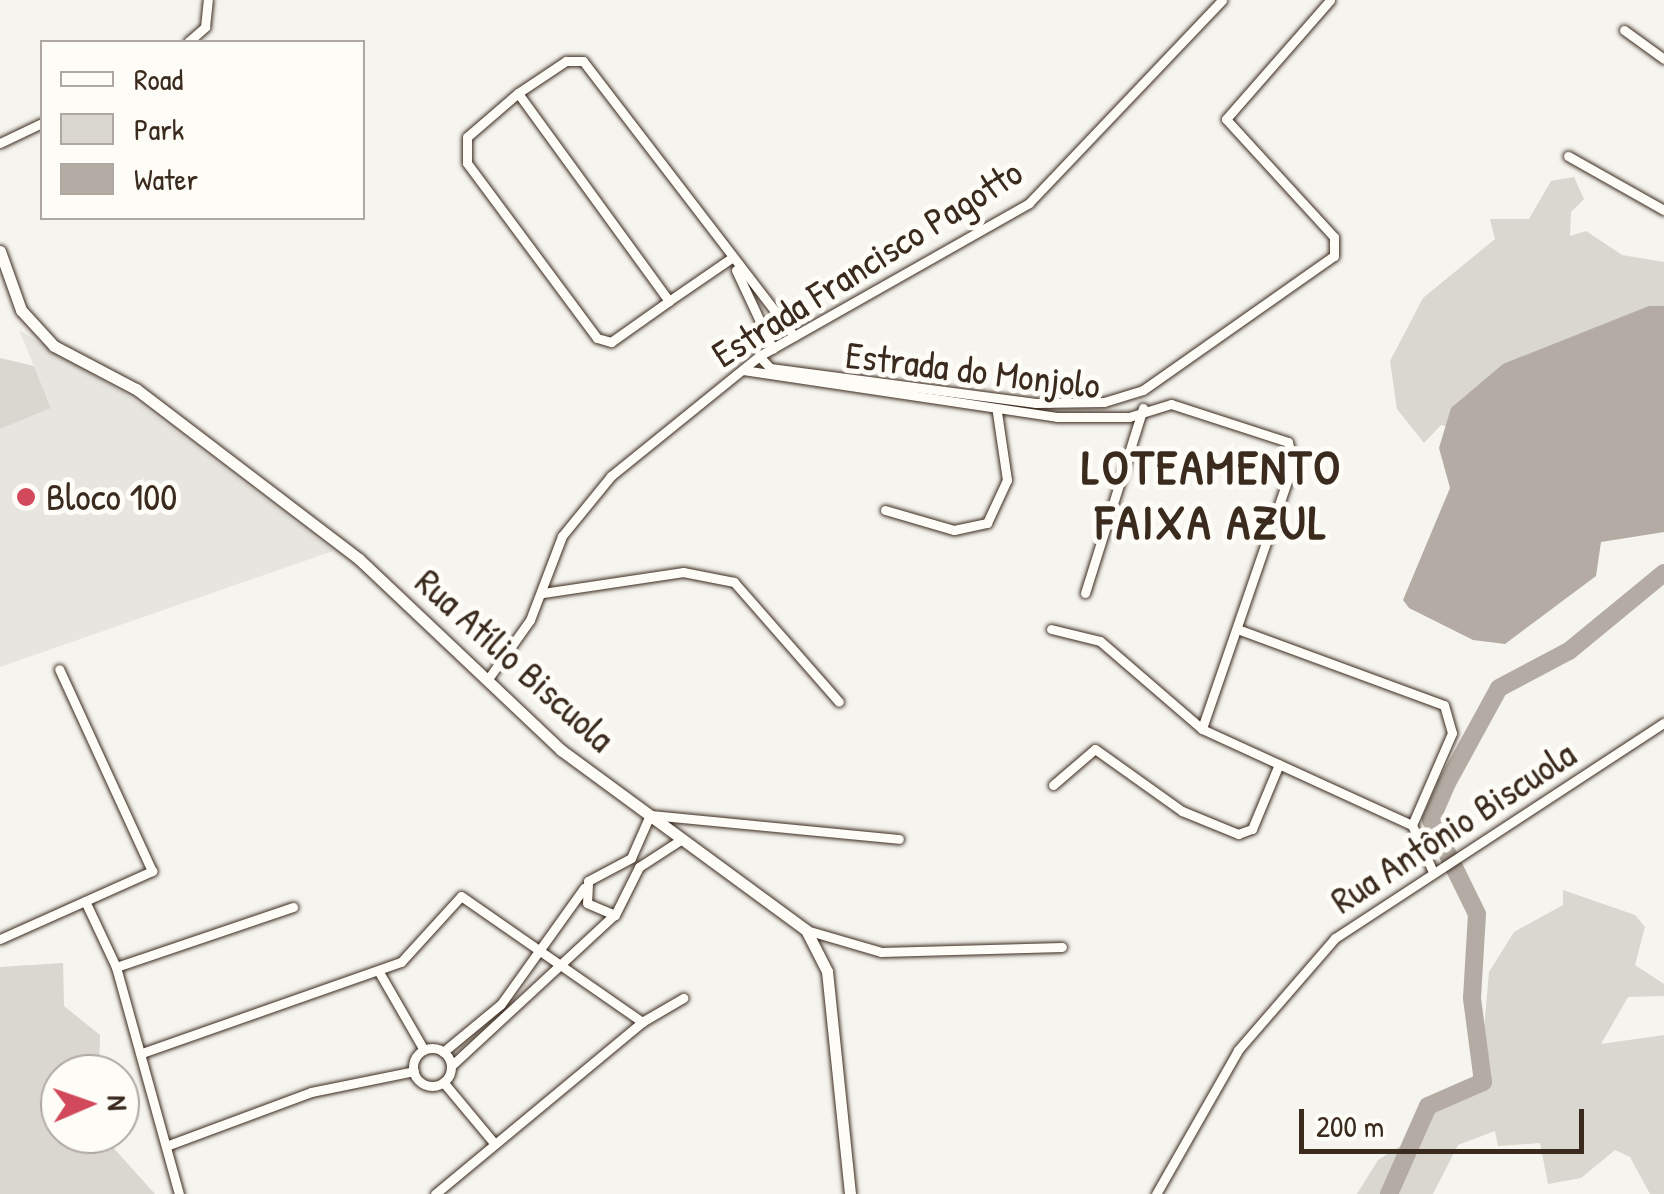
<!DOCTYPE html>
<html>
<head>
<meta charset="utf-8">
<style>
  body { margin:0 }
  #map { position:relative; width:1664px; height:1194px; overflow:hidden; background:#f5f4ee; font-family:"Patrick Hand",sans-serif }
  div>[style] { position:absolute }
  .built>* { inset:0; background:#e7e5df }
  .green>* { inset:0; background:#dad6d0 }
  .water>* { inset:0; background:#b4aca4 }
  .river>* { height:18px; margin:-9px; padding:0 9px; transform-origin:9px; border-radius:9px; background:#b4aca4 }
  .roads { filter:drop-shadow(0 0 2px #3b2a1e) drop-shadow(0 0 2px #3b2a1e) }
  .minor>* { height:9px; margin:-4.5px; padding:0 4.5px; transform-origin:4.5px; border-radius:4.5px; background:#fdfcf7 }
  .minor>.ring { margin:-4.5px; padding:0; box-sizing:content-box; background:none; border:9px solid #fdfcf7; border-radius:50% }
  .tertiary>* { height:11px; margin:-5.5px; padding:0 5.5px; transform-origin:5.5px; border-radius:5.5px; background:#fdfcf7 }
  .dots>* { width:28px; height:28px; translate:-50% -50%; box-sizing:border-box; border:5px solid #fdfcf7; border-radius:50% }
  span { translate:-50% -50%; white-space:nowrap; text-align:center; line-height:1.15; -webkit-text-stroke:10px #fdfcf7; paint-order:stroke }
  .street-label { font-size:38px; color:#3b2a1e }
  .poi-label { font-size:38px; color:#3b2a1e }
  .left { translate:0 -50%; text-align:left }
  .district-label { font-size:48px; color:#3b2a1e; font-weight:700; letter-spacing:2.5px }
  .legend { position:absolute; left:40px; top:40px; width:325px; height:180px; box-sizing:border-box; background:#fdfcf7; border:2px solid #afa8a0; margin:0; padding:12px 18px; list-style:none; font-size:30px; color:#3b2a1e }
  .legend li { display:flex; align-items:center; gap:20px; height:50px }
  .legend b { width:50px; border:2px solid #afa8a0 }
  .north { position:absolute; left:40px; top:1054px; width:100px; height:100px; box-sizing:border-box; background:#fdfcf7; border:2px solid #afa8a0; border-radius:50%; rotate:88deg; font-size:28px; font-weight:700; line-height:40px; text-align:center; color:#3b2a1e }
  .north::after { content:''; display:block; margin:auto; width:35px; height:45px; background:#d1495b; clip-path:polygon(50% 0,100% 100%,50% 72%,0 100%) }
  .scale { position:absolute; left:1299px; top:1109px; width:285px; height:45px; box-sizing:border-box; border:5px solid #3b2a1e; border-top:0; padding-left:12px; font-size:30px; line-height:35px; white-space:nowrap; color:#3b2a1e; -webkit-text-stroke:8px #fdfcf7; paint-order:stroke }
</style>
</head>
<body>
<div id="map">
  <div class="built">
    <div style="clip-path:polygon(19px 330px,129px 396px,333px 551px,0 667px,0 429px,51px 407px)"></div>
  </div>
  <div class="green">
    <div style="clip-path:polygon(1574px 177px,1584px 199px,1571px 212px,1570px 236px,1586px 231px,1622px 255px,1664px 262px,1664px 325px,1454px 429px,1441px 425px,1424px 443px,1397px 409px,1390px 361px,1423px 298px,1495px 239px,1490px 219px,1529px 219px,1551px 181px)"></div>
    <div style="clip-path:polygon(0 358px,34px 366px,51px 408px,0 429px)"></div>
    <div style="clip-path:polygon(1563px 890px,1635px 915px,1645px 927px,1635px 965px,1664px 984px,1664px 996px,1628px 997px,1601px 1044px,1664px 1035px,1664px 1194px,1650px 1194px,1630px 1157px,1615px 1150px,1581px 1178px,1548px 1184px,1540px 1143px,1498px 1146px,1495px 1131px,1458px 1145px,1433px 1194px,1357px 1194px,1378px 1160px,1413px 1138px,1426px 1116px,1454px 1104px,1481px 1064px,1489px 972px,1514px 932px,1563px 905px)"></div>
    <div style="clip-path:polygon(63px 963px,64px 1006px,100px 1035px,99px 1074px,60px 1074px,60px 1134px,101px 1134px,155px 1194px,0 1194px,0 967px)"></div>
  </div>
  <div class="water">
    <div style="clip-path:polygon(1649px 306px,1664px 306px,1664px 532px,1601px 542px,1596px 576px,1505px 644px,1473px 640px,1409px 608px,1403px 600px,1450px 488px,1439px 448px,1451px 408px,1503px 364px)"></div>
  </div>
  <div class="river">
    <div style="left:1389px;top:1194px;width:96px;rotate:-66.1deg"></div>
    <div style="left:1428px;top:1106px;width:60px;rotate:-23.6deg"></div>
    <div style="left:1483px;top:1082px;width:85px;rotate:-97.5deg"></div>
    <div style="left:1472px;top:998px;width:84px;rotate:-86.6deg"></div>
    <div style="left:1477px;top:914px;width:105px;rotate:-116.1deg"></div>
    <div style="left:1431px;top:820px;width:40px;rotate:-66.6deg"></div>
    <div style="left:1447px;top:783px;width:108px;rotate:-61.3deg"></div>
    <div style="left:1499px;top:688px;width:79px;rotate:-27.9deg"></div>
    <div style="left:1569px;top:651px;width:123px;rotate:-39.4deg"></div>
  </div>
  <div class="roads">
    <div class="minor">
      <div style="left:1624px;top:30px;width:49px;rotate:35.9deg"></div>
      <div style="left:188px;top:42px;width:23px;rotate:-41deg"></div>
      <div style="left:205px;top:27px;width:27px;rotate:-84deg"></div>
      <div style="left:518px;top:93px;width:67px;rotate:139.2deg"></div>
      <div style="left:467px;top:137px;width:26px;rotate:90deg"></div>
      <div style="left:467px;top:163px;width:218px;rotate:53.4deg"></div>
      <div style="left:597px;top:338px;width:15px;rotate:16deg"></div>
      <div style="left:611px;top:342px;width:71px;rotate:-35.3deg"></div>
      <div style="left:0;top:143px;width:47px;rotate:-25.5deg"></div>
      <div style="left:1568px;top:156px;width:110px;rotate:29.4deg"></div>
      <div style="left:730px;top:259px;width:74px;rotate:145.5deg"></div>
      <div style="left:669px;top:301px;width:257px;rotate:-126deg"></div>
      <div style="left:518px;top:93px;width:58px;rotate:-33.7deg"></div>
      <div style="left:566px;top:61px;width:17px"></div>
      <div style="left:583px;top:61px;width:347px;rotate:52.5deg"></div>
      <div style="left:736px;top:270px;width:87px;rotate:64.9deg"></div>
      <div style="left:759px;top:356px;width:16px;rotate:47deg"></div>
      <div style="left:770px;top:368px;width:268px;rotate:7.5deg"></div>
      <div style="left:1036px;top:403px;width:68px;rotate:-0.8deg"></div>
      <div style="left:1104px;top:402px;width:41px;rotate:-17.1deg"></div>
      <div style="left:1143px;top:390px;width:233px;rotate:-35.1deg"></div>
      <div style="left:1334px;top:256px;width:19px;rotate:-90deg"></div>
      <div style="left:1334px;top:237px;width:160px;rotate:-132.5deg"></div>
      <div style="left:1226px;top:119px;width:158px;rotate:-48.8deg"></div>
      <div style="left:743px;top:370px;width:317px;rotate:8.5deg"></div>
      <div style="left:1057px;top:417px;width:72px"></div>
      <div style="left:1129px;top:417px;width:44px;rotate:-17.2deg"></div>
      <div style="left:1171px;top:404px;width:123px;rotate:18deg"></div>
      <div style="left:1288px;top:442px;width:23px;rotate:77deg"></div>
      <div style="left:1293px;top:464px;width:280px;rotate:109deg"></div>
      <div style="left:885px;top:510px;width:72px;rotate:16.2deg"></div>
      <div style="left:954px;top:530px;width:34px;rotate:-12deg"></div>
      <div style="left:987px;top:523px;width:47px;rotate:-65.1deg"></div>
      <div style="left:1007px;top:480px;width:69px;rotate:-98.4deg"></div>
      <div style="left:543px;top:593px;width:142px;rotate:-8.5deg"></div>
      <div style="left:683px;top:572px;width:52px;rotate:11.1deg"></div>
      <div style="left:734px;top:582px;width:159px;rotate:48.8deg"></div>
      <div style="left:1085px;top:593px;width:194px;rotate:-72.6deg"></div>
      <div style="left:1051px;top:629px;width:50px;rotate:13.8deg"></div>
      <div style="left:1100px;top:641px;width:135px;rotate:40.8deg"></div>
      <div style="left:1202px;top:729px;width:231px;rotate:24.6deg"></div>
      <div style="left:1412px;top:825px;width:51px;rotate:65.9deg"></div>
      <div style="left:1240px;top:630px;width:217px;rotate:20.2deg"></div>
      <div style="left:1444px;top:705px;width:29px;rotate:74deg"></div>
      <div style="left:1452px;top:733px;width:100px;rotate:113.5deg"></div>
      <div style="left:488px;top:679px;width:72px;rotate:-54.6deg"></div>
      <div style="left:530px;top:620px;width:90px;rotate:-69.1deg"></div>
      <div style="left:562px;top:536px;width:77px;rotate:-50.8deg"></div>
      <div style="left:611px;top:476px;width:191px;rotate:-39deg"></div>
      <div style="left:759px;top:356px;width:310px;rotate:-29.5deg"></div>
      <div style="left:1029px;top:203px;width:280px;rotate:-46.4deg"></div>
      <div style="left:1053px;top:785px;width:55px;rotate:-40.6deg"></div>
      <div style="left:1095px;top:749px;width:107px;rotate:35.5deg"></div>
      <div style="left:1182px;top:811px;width:61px;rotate:22.3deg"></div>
      <div style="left:1238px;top:834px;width:15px;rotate:-20deg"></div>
      <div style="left:1252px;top:829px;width:70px;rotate:-67.4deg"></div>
      <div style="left:682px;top:839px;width:51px;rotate:146.9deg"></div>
      <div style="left:639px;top:867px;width:54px;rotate:116.6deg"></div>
      <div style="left:615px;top:915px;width:30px;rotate:-157deg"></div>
      <div style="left:587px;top:903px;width:22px;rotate:-87deg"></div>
      <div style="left:588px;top:881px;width:49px;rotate:-28.1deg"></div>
      <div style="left:631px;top:858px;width:47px;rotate:-66.2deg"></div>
      <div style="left:650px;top:815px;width:250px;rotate:5.5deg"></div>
      <div style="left:85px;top:901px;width:73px;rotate:64.8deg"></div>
      <div style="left:116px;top:967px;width:236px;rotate:74.5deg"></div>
      <div style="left:806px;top:930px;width:78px;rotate:16.3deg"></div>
      <div style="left:881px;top:952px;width:181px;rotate:-1.6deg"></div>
      <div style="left:0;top:939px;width:167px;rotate:-24.1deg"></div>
      <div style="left:152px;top:871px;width:222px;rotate:-114.7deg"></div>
      <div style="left:116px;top:967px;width:187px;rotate:-18.7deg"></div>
      <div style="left:379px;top:972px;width:90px;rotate:60deg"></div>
      <div class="ring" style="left:413px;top:1048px;width:29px;height:29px"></div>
      <div style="left:443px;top:1052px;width:75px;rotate:-39.6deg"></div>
      <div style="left:501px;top:1004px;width:143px;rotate:-54.4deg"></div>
      <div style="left:142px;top:1053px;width:275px;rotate:-19.4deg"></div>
      <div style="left:401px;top:962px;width:89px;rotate:-47.7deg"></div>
      <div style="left:461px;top:896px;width:221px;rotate:34.8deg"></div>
      <div style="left:642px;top:1022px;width:48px;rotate:-30.3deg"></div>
      <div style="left:451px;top:1066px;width:222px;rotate:-42.8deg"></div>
      <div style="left:444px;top:1083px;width:78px;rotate:50.2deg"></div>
      <div style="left:166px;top:1146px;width:155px;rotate:-20.4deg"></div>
      <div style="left:311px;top:1092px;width:105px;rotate:-11.5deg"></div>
      <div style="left:435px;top:1194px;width:269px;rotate:-39.7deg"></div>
      <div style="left:1156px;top:1194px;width:166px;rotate:-60.3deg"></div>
      <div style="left:1238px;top:1050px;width:148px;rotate:-49.1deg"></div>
      <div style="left:1335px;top:938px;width:393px;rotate:-33.2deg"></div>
    </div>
    <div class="tertiary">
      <div style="left:0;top:251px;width:63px;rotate:70.4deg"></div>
      <div style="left:21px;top:310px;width:49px;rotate:47.5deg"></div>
      <div style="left:54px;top:346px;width:93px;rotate:27.7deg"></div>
      <div style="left:136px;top:389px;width:280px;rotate:37.3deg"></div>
      <div style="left:359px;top:559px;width:278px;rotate:43.4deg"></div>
      <div style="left:561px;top:750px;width:304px;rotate:36.3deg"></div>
      <div style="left:806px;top:930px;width:46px;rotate:62.9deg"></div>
      <div style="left:827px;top:971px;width:224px;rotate:84.1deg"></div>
    </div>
  </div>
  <div class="dots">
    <div style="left:26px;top:497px;background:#d1495b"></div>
  </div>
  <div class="street-label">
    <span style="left:867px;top:263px;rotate:-32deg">Estrada Francisco Pagotto</span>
    <span style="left:973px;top:370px;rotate:7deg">Estrada do Monjolo</span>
    <span style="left:515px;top:660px;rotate:42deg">Rua Atílio Biscuola</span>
    <span style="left:1453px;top:827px;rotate:-33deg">Rua Antônio Biscuola</span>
  </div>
  <div class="poi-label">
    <span class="left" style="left:46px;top:497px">Bloco 100</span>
  </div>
  <div class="district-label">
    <span style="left:1212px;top:494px">LOTEAMENTO<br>FAIXA AZUL</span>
  </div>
  <ul class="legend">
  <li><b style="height:12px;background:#fdfcf7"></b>Road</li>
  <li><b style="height:28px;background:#dad6d0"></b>Park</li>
  <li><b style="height:28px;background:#b4aca4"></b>Water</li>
  </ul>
  <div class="north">N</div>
  <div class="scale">200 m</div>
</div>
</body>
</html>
